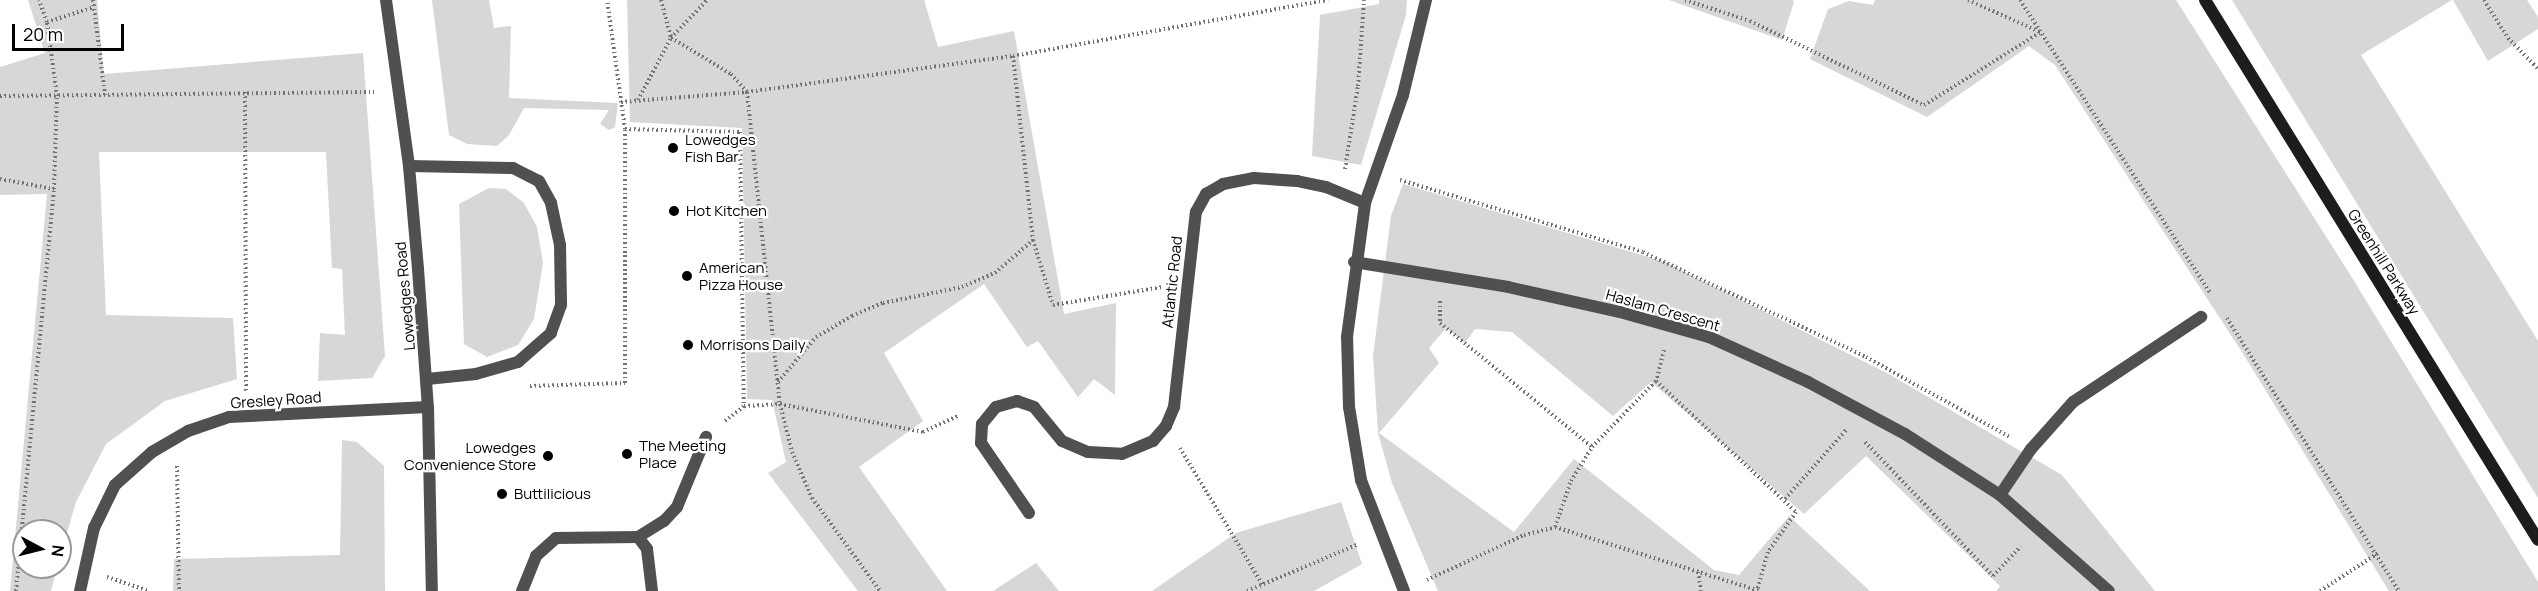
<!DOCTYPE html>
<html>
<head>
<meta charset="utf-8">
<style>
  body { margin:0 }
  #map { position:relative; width:2538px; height:591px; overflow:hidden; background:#fff; font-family:Manrope,sans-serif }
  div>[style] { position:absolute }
  .green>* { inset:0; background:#d7d7d7 }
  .path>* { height:4px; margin-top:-2px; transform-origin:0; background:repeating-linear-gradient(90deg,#727272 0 1.5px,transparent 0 4.5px) }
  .service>* { height:12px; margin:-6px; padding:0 6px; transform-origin:6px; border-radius:6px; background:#505050 }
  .minor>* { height:12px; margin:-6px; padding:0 6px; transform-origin:6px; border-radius:6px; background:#505050 }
  .tertiary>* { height:12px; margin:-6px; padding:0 6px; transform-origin:6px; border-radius:6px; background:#505050 }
  .secondary>* { height:12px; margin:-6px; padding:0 6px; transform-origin:6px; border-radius:6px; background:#1d1d1d }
  .dots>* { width:16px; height:16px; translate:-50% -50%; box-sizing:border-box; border:3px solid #fff; border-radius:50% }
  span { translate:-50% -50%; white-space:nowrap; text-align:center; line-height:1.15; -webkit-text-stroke:4.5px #fff; paint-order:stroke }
  .poi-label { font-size:15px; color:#000 }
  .left { translate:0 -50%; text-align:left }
  .right { translate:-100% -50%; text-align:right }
  .street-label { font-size:15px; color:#000 }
  .north { position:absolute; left:12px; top:519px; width:60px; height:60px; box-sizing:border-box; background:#fff; border:2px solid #999; border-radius:50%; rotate:97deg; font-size:16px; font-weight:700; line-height:24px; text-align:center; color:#000 }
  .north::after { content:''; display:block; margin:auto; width:21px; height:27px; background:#000; clip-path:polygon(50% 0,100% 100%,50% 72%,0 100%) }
  .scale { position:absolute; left:12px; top:24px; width:112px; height:27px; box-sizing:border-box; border:3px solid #000; border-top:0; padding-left:8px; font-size:18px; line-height:21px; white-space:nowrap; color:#000; -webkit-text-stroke:4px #fff; paint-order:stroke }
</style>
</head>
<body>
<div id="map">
  <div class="green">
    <div style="clip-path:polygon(28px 0,97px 0,104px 74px,363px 53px,385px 356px,372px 378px,318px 381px,320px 333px,345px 335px,342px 269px,332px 268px,326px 152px,99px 152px,106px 315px,233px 318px,237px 379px,165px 401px,106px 444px,76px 502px,60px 557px,60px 531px,24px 531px,24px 567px,57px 567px,51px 591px,10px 591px,47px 194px,0 195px,0 67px,45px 53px)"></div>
    <div style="clip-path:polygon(432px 0,489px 0,494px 28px,511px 26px,509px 98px,618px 103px,615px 127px,609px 130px,600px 124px,609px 110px,524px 108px,509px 135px,497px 146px,467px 144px,449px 135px)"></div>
    <div style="clip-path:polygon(627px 0,924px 0,938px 47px,1014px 31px,1064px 314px,1116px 303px,1115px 395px,1094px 379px,1078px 397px,1038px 341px,1027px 347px,984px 284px,884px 353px,923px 421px,859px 467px,947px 591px,858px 591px,768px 473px,786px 462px,772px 400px,747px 399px,742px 128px,630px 122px)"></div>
    <div style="clip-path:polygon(1379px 0,1407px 0,1406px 15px,1361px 165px,1312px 156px,1320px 15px,1379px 4px)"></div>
    <div style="clip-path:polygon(1669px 0,1793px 0,1794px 2px,1782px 40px)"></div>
    <div style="clip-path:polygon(1875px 0,2176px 0,2351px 276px,2538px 582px,2538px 591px,2389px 591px,2242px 352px,2055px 65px,2029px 46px,1927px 117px,1810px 59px,1828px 9px,1849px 1px,1873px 5px)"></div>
    <div style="clip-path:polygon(2232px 0,2452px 0,2361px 55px,2538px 341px,2538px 498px)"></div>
    <div style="clip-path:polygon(2453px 0,2527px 0,2538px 17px,2538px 29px,2488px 61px)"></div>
    <div style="clip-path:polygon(1403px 184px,1665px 262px,1887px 373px,2062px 475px,2155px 591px,1996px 591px,2000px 586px,1866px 456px,1804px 514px,1651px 382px,1613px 416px,1512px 332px,1475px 329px,1465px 343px,1446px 328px,1429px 348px,1439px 363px,1379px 433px,1514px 532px,1574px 459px,1714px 570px,1739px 575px,1789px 516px,1870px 591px,1438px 591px,1392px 483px,1378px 433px,1373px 356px,1391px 216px)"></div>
    <div style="clip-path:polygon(489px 188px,506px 189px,524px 203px,537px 227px,543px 263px,534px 319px,518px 345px,487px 357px,464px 344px,459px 204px)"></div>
    <div style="clip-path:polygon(342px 440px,357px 442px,384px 466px,385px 591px,173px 591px,174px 559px,340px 555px)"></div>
    <div style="clip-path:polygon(1341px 502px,1362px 564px,1314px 591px,1152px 591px,1236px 533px)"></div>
    <div style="clip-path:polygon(1036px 563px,1059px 591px,993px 591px)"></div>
  </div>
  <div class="path">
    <div style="left:93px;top:0;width:96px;rotate:82.8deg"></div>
    <div style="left:661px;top:0;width:39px;rotate:75deg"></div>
    <div style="left:671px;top:38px;width:70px;rotate:31deg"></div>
    <div style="left:731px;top:74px;width:24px;rotate:48deg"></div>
    <div style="left:747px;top:92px;width:314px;rotate:84deg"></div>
    <div style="left:780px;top:404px;width:49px;rotate:76deg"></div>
    <div style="left:792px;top:452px;width:50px;rotate:66.5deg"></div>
    <div style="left:812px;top:498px;width:115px;rotate:53.8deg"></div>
    <div style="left:1685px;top:0;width:68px;rotate:17.9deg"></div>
    <div style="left:1750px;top:21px;width:193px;rotate:25.8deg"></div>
    <div style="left:1924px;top:105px;width:138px;rotate:-32deg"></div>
    <div style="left:1968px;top:0;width:79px;rotate:24deg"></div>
    <div style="left:2020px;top:0;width:351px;rotate:57deg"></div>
    <div style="left:2484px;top:0;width:45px;rotate:57.7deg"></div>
    <div style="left:2508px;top:38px;width:43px;rotate:45.9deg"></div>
    <div style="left:47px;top:22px;width:49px;rotate:-17.7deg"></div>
    <div style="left:1013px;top:56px;width:185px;rotate:83.8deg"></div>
    <div style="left:1033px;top:240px;width:68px;rotate:72.9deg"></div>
    <div style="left:1053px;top:305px;width:111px;rotate:-9.3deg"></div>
    <div style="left:245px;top:92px;width:300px;rotate:89.8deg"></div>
    <div style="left:0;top:96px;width:374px;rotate:-0.6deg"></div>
    <div style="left:638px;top:100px;width:70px;rotate:-62deg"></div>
    <div style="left:671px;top:38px;width:52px;rotate:-46.5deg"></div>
    <div style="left:621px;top:102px;width:126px;rotate:-4.5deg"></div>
    <div style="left:747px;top:92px;width:268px;rotate:-7.7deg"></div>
    <div style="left:1013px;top:56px;width:320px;rotate:-10.1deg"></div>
    <div style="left:625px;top:129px;width:115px;rotate:1.5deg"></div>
    <div style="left:740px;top:132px;width:274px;rotate:89.2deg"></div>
    <div style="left:1345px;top:169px;width:84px;rotate:-81.1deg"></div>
    <div style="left:1358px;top:86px;width:86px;rotate:-86deg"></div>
    <div style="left:0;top:179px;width:55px;rotate:10.5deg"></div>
    <div style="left:1400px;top:180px;width:253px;rotate:16.5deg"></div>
    <div style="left:1643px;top:252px;width:246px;rotate:25.2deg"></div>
    <div style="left:1866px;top:357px;width:165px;rotate:29.1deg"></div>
    <div style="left:1440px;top:301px;width:22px;rotate:90deg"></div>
    <div style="left:1440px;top:323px;width:196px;rotate:39.2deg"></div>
    <div style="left:2227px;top:318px;width:323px;rotate:57.8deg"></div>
    <div style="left:1664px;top:350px;width:32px;rotate:104deg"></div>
    <div style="left:1656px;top:381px;width:192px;rotate:43.1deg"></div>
    <div style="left:1796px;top:512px;width:49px;rotate:125deg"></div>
    <div style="left:1768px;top:552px;width:40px;rotate:106deg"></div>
    <div style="left:778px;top:382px;width:59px;rotate:-49.8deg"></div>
    <div style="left:816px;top:337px;width:42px;rotate:-30.3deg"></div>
    <div style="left:852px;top:316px;width:34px;rotate:-23deg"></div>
    <div style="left:883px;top:303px;width:81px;rotate:-11.4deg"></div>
    <div style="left:962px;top:287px;width:36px;rotate:-23deg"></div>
    <div style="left:995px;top:273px;width:50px;rotate:-41deg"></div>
    <div style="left:530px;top:386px;width:95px;rotate:-1.8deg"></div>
    <div style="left:625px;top:383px;width:254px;rotate:-90deg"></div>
    <div style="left:625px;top:129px;width:130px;rotate:-97.9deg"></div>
    <div style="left:725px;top:421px;width:24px;rotate:-38deg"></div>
    <div style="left:744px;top:406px;width:36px;rotate:-3deg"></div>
    <div style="left:780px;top:404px;width:146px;rotate:11.1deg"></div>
    <div style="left:923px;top:432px;width:38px;rotate:-25deg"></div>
    <div style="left:1865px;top:442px;width:185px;rotate:46.3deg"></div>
    <div style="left:1993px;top:576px;width:41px;rotate:-47deg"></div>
    <div style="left:1180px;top:448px;width:159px;rotate:58.9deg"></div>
    <div style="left:177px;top:466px;width:125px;rotate:89.1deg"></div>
    <div style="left:1785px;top:499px;width:92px;rotate:-48.5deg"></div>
    <div style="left:1555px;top:527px;width:49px;rotate:-70.8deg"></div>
    <div style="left:1571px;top:481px;width:40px;rotate:-58deg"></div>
    <div style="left:1592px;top:447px;width:92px;rotate:-45.9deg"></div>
    <div style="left:1698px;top:572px;width:19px;rotate:81deg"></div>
    <div style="left:107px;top:577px;width:44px;rotate:18.4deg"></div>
    <div style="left:1427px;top:580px;width:107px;rotate:-24.9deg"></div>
    <div style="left:1524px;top:535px;width:32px;rotate:-14deg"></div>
    <div style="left:1555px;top:527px;width:214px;rotate:17.4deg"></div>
    <div style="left:16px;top:591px;width:404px;rotate:-84.6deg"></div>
    <div style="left:54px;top:189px;width:93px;rotate:-88.2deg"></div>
    <div style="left:57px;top:96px;width:75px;rotate:-97.7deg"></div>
    <div style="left:47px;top:22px;width:23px;rotate:-110deg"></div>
    <div style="left:1247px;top:591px;width:121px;rotate:-22.8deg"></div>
    <div style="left:2320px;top:591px;width:69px;rotate:-33.2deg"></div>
  </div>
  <div class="service">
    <div style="left:409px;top:166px;width:104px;rotate:1.1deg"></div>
    <div style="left:513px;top:168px;width:29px;rotate:27deg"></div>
    <div style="left:539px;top:181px;width:25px;rotate:61deg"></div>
    <div style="left:551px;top:203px;width:43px;rotate:77.9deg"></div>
    <div style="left:560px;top:245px;width:60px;rotate:89deg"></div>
    <div style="left:561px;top:305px;width:30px;rotate:110deg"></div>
    <div style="left:551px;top:333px;width:44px;rotate:138.7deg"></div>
    <div style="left:518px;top:362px;width:44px;rotate:164.1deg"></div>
    <div style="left:476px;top:374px;width:49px;rotate:174.2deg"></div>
    <div style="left:1029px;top:513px;width:85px;rotate:-124.4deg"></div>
    <div style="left:981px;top:443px;width:19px;rotate:-87deg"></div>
    <div style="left:982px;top:424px;width:22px;rotate:-51deg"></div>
    <div style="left:996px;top:407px;width:22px;rotate:-16deg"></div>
    <div style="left:1017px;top:401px;width:18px;rotate:19deg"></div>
    <div style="left:1034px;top:407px;width:44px;rotate:50.5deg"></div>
    <div style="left:638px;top:537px;width:31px;rotate:-32deg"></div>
    <div style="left:664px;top:521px;width:19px;rotate:-47deg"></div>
    <div style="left:677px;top:507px;width:76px;rotate:-67.5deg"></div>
    <div style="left:522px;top:591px;width:38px;rotate:-68deg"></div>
    <div style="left:536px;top:556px;width:27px;rotate:-42deg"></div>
    <div style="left:556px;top:538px;width:82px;rotate:-0.7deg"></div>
    <div style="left:638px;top:537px;width:15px;rotate:53deg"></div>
    <div style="left:647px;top:549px;width:42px;rotate:83.2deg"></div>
  </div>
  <div class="minor">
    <div style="left:1354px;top:262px;width:156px;rotate:9.2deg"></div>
    <div style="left:1508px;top:287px;width:115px;rotate:12.6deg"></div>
    <div style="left:1620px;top:312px;width:92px;rotate:15.7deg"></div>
    <div style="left:1709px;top:337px;width:109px;rotate:24.4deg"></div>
    <div style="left:1808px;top:382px;width:110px;rotate:28.2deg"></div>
    <div style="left:1905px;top:434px;width:113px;rotate:32.7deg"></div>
    <div style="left:2000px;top:495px;width:145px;rotate:41.4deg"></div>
    <div style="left:1062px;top:441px;width:28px;rotate:23deg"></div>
    <div style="left:1088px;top:452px;width:34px;rotate:3deg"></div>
    <div style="left:1122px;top:454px;width:34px;rotate:-23deg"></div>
    <div style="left:1153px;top:441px;width:20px;rotate:-49deg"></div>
    <div style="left:1166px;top:426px;width:21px;rotate:-67deg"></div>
    <div style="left:1174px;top:407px;width:196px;rotate:-83.6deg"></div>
    <div style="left:1196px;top:212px;width:21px;rotate:-61deg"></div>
    <div style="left:1206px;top:194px;width:20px;rotate:-30deg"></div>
    <div style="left:1223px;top:184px;width:32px;rotate:-11deg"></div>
    <div style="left:1254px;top:178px;width:43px;rotate:4deg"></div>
    <div style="left:1297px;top:181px;width:30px;rotate:12deg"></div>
    <div style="left:1326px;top:187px;width:42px;rotate:22.3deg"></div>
    <div style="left:2000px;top:495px;width:55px;rotate:-56deg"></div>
    <div style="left:2031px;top:449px;width:63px;rotate:-48.2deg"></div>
    <div style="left:2073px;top:402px;width:154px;rotate:-33.6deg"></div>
    <div style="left:80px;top:591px;width:65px;rotate:-77.5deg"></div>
    <div style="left:94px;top:528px;width:48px;rotate:-64deg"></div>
    <div style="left:115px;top:485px;width:50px;rotate:-41.7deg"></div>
    <div style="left:152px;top:452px;width:42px;rotate:-30.3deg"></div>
    <div style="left:188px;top:431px;width:43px;rotate:-18.9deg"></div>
    <div style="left:229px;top:417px;width:199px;rotate:-2.9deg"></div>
    <div style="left:1404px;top:591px;width:119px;rotate:-111.2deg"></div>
    <div style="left:1361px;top:480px;width:74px;rotate:-99.3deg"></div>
    <div style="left:1349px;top:407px;width:70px;rotate:-91.6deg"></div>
    <div style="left:1347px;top:337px;width:135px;rotate:-82.3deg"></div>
    <div style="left:1365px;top:203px;width:114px;rotate:-70.6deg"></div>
    <div style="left:1403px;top:95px;width:98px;rotate:-76.4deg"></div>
  </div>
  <div class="tertiary">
    <div style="left:386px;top:0;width:168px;rotate:82.1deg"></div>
    <div style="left:409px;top:166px;width:103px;rotate:85deg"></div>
    <div style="left:418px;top:269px;width:138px;rotate:85.9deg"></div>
    <div style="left:428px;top:407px;width:184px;rotate:88.8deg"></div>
  </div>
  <div class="secondary">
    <div style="left:2205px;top:0;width:634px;rotate:58.34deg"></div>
  </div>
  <div class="dots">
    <div style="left:673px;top:148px;background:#000"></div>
    <div style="left:674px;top:211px;background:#000"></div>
    <div style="left:687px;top:276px;background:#000"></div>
    <div style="left:688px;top:345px;background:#000"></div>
    <div style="left:627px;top:454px;background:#000"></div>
    <div style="left:548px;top:456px;background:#000"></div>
    <div style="left:502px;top:494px;background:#000"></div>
  </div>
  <div class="poi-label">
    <span class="left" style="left:685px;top:148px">Lowedges<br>Fish Bar</span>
    <span class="left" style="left:686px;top:211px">Hot Kitchen</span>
    <span class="left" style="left:699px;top:276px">American<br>Pizza House</span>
    <span class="left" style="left:700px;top:345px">Morrisons Daily</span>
    <span class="left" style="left:639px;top:454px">The Meeting<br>Place</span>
    <span class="right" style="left:536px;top:456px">Lowedges<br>Convenience Store</span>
    <span class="left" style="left:514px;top:494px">Buttilicious</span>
  </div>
  <div class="street-label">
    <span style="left:2384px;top:262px;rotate:58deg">Greenhill Parkway</span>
    <span style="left:1172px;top:282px;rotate:-84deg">Atlantic Road</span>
    <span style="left:405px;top:296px;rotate:-95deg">Lowedges Road</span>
    <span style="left:1663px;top:310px;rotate:16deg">Haslam Crescent</span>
    <span style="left:276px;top:400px;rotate:-4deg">Gresley Road</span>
  </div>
  <div class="north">N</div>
  <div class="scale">20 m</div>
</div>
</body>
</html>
